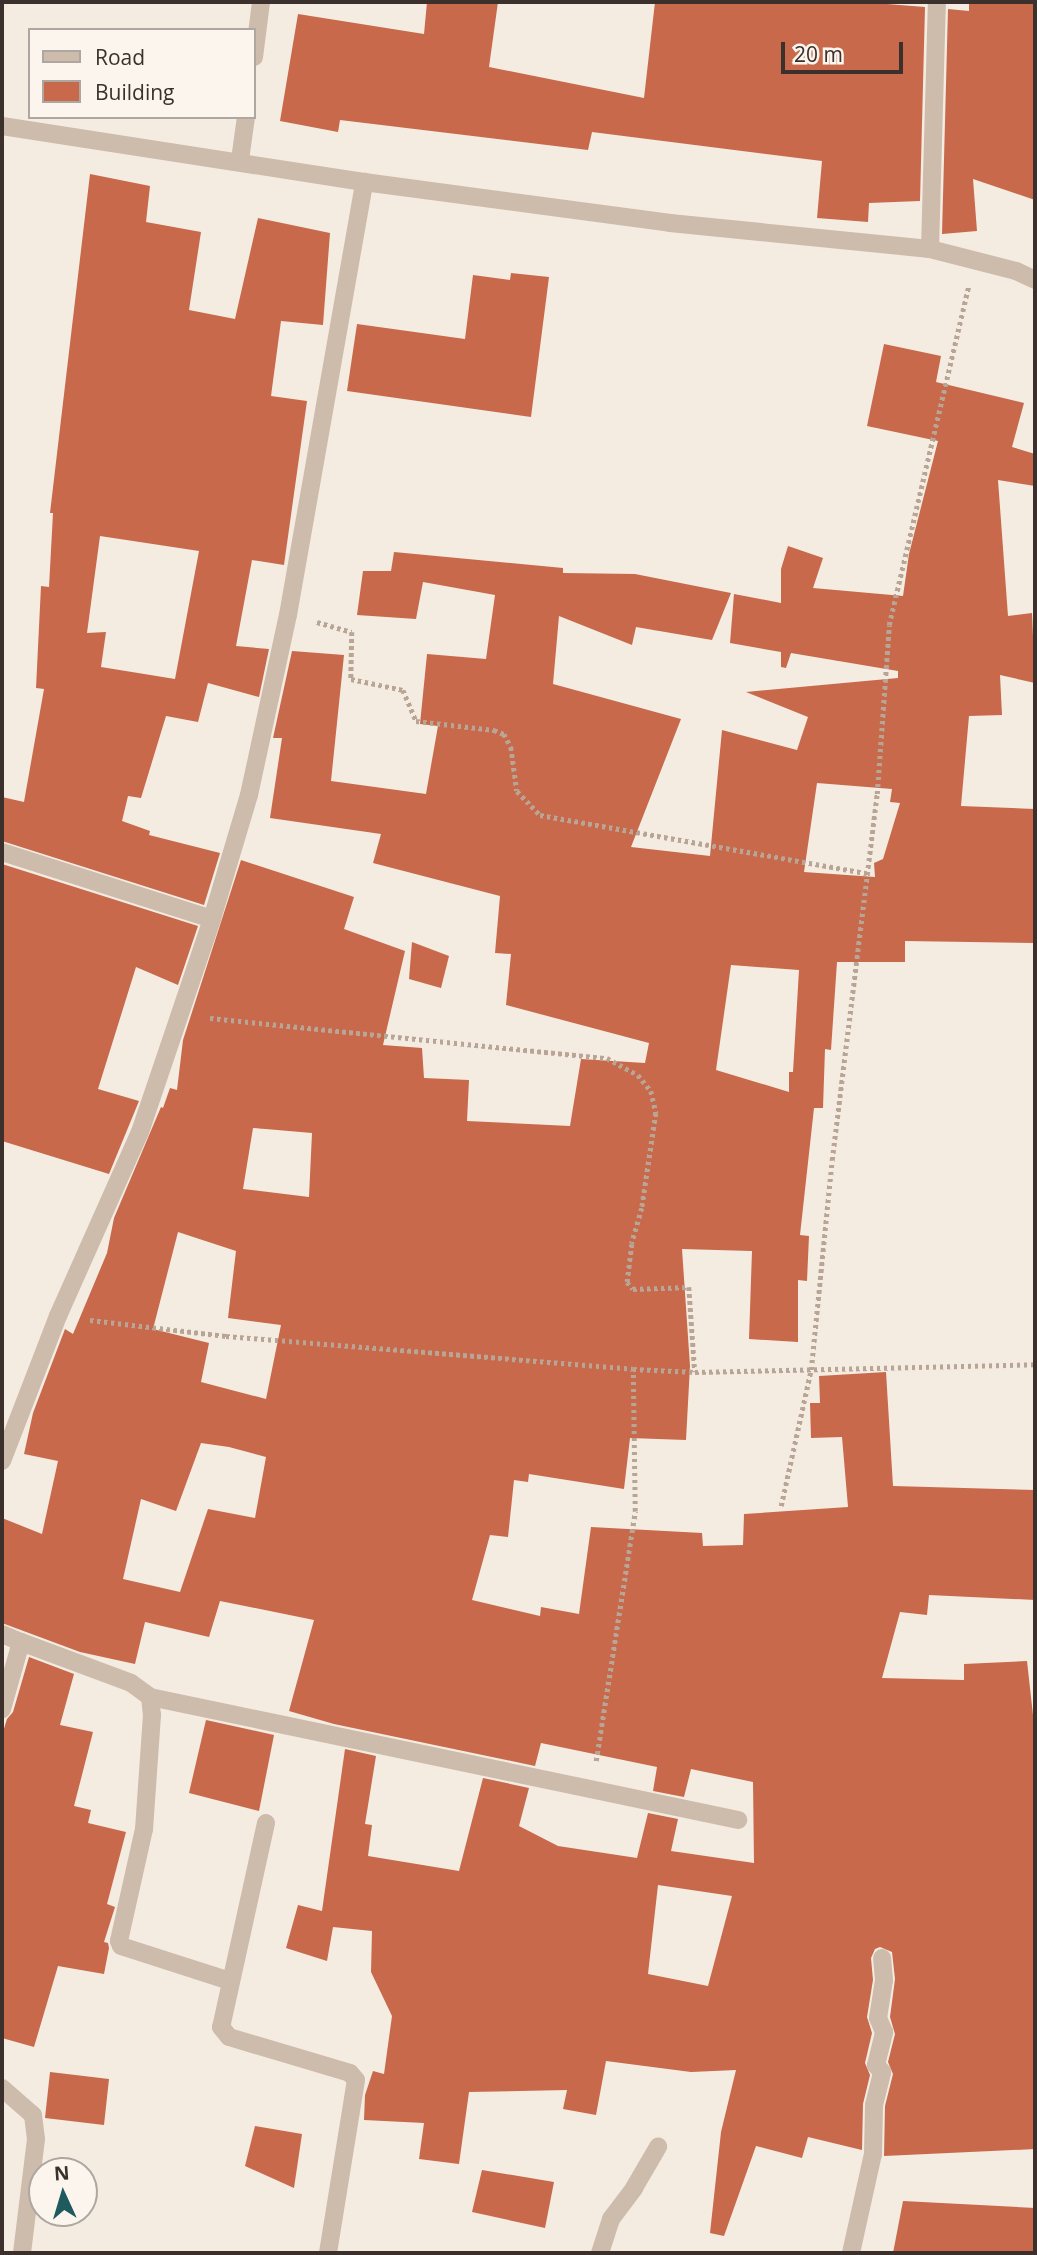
<!DOCTYPE html>
<html>
<head>
<meta charset="utf-8">
<style>
  body { margin:0 }
  #map { position:relative; width:1037px; height:2255px; overflow:hidden; background:#f4ebe1; font-family:"Open Sans",sans-serif }
  div>[style] { position:absolute }
  .building>* { inset:0; background:#c8694b }
  .path>* { height:4.5px; margin-top:-2.25px; transform-origin:0; background:repeating-linear-gradient(90deg,#b9a596 0 3.5px,transparent 0 7px) }
  .minor>* { height:18px; margin:-9px; padding:0 9px; transform-origin:9px; border-radius:9px; background:#cdbbac }
  .tertiary>* { height:18px; margin:-9px; padding:0 9px; transform-origin:9px; border-radius:9px; background:#cdbbac }
  span { translate:-50% -50%; white-space:nowrap; text-align:center; line-height:1.15; -webkit-text-stroke:7px #fbf5ee; paint-order:stroke }
  .frame { position:absolute; inset:0; border:4px solid #3b302b; pointer-events:none }
  .legend { position:absolute; left:28px; top:28px; width:228px; height:91px; box-sizing:border-box; background:#fbf5ee; border:2px solid #aea6a0; margin:0; padding:9px 12px; list-style:none; font-size:21px; color:#3b302b }
  .legend li { display:flex; align-items:center; gap:14px; height:35px }
  .legend b { width:35px; border:2px solid #aea6a0 }
  .north { position:absolute; left:28px; top:2157px; width:70px; height:70px; box-sizing:border-box; background:#fbf5ee; border:2px solid #aea6a0; border-radius:50%; rotate:356deg; font-size:19px; font-weight:700; line-height:28px; text-align:center; color:#3b302b }
  .north::after { content:''; display:block; margin:auto; width:24px; height:32px; background:#1f5a5e; clip-path:polygon(50% 0,100% 100%,50% 72%,0 100%) }
  .scale { position:absolute; left:781px; top:42px; width:122px; height:32px; box-sizing:border-box; border:4px solid #3b302b; border-top:0; padding-left:9px; font-size:21px; line-height:24px; white-space:nowrap; color:#3b302b; -webkit-text-stroke:5px #fbf5ee; paint-order:stroke }
</style>
</head>
<body>
<div id="map">
  <div class="building">
    <div style="clip-path:polygon(427px 2px,498px 2px,489px 67px,644px 98px,655px 2px,862px 2px,925px 7px,920px 201px,869px 203px,868px 222px,817px 218px,822px 161px,592px 132px,588px 150px,340px 120px,338px 132px,280px 121px,298px 14px,424px 34px)"></div>
    <div style="clip-path:polygon(969px 2px,1035px 2px,1035px 200px,973px 179px,977px 231px,942px 234px,948px 9px,969px 11px)"></div>
    <div style="clip-path:polygon(evenodd,90px 174px,150px 186px,146px 222px,201px 232px,189px 310px,235px 319px,258px 218px,330px 233px,323px 325px,281px 321px,271px 396px,307px 401px,284px 565px,252px 560px,236px 646px,269px 649px,259px 697px,208px 683px,198px 722px,166px 716px,141px 798px,128px 796px,122px 821px,150px 831px,149px 835px,220px 853px,204px 905px,2px 841px,2px 797px,24px 802px,44px 689px,36px 688px,41px 586px,49px 587px,53px 513px,50px 513px,90px 174px,100px 536px,199px 551px,175px 679px,101px 667px,106px 632px,87px 633px,100px 536px)"></div>
    <div style="clip-path:polygon(511px 273px,549px 277px,531px 417px,347px 391px,357px 324px,465px 339px,473px 275px,510px 280px)"></div>
    <div style="clip-path:polygon(evenodd,884px 344px,941px 356px,936px 382px,1024px 403px,1012px 447px,1035px 454px,1035px 486px,998px 480px,1008px 616px,1032px 613px,1035px 683px,1000px 675px,1002px 715px,969px 716px,961px 806px,1035px 809px,1035px 943px,905px 941px,905px 962px,837px 962px,831px 1050px,825px 1049px,823px 1108px,814px 1108px,800px 1235px,809px 1236px,807px 1281px,798px 1280px,798px 1342px,749px 1339px,752px 1251px,682px 1249px,690px 1366px,686px 1440px,630px 1438px,624px 1489px,529px 1474px,528px 1482px,514px 1480px,508px 1537px,490px 1535px,472px 1600px,540px 1616px,541px 1607px,579px 1614px,591px 1527px,702px 1533px,703px 1546px,743px 1545px,744px 1514px,848px 1507px,842px 1437px,811px 1438px,810px 1403px,820px 1403px,819px 1376px,886px 1372px,893px 1486px,1035px 1490px,1035px 1600px,929px 1595px,927px 1615px,900px 1612px,882px 1678px,964px 1680px,964px 1664px,1027px 1661px,1035px 1733px,1035px 2149px,884px 2156px,885px 2106px,893px 2074px,888px 2062px,895px 2034px,890px 2017px,895px 1979px,892px 1952px,880px 1947px,875px 1949px,871px 1958px,873px 1980px,867px 2017px,872px 2033px,865px 2063px,870px 2075px,863px 2104px,862px 2150px,808px 2137px,802px 2158px,756px 2146px,724px 2236px,710px 2233px,721px 2132px,736px 2070px,691px 2072px,606px 2061px,596px 2115px,563px 2109px,567px 2090px,469px 2092px,459px 2164px,419px 2159px,424px 2123px,364px 2120px,365px 2095px,373px 2071px,384px 2074px,392px 2016px,371px 1972px,372px 1931px,333px 1927px,327px 1961px,286px 1948px,298px 1905px,322px 1911px,345px 1749px,376px 1756px,365px 1824px,372px 1825px,368px 1856px,459px 1871px,483px 1778px,529px 1788px,519px 1826px,558px 1846px,637px 1858px,648px 1813px,678px 1819px,671px 1851px,754px 1863px,753px 1782px,691px 1769px,684px 1797px,653px 1791px,657px 1767px,541px 1743px,535px 1766px,334px 1724px,289px 1711px,314px 1620px,220px 1601px,209px 1637px,145px 1622px,135px 1664px,80px 1652px,2px 1623px,2px 1518px,42px 1534px,58px 1461px,24px 1454px,33px 1413px,65px 1329px,73px 1334px,107px 1253px,114px 1218px,161px 1107px,163px 1108px,170px 1088px,177px 1090px,183px 1040px,241px 860px,354px 897px,344px 929px,405px 951px,383px 1045px,422px 1048px,424px 1078px,469px 1080px,467px 1121px,570px 1126px,581px 1059px,645px 1063px,649px 1043px,506px 1005px,511px 954px,495px 953px,500px 896px,373px 863px,381px 834px,270px 818px,282px 738px,273px 738px,292px 651px,344px 655px,331px 781px,426px 794px,438px 726px,420px 724px,427px 654px,486px 659px,495px 595px,423px 582px,416px 619px,357px 615px,363px 571px,391px 571px,394px 552px,563px 568px,563px 573px,635px 574px,731px 593px,712px 640px,636px 627px,632px 645px,559px 616px,553px 684px,681px 719px,631px 847px,710px 856px,722px 730px,797px 750px,808px 717px,746px 692px,898px 678px,898px 671px,791px 653px,786px 668px,781px 667px,781px 652px,730px 643px,734px 594px,781px 603px,781px 569px,788px 546px,823px 558px,813px 588px,903px 596px,909px 554px,938px 441px,867px 426px,884px 344px,817px 783px,892px 789px,890px 802px,900px 803px,883px 859px,874px 863px,875px 877px,804px 872px,817px 783px,884px 344px,731px 965px,799px 970px,793px 1072px,789px 1072px,789px 1092px,716px 1070px,731px 965px,884px 344px,253px 1128px,312px 1133px,309px 1197px,243px 1189px,253px 1128px,884px 344px,178px 1232px,236px 1251px,228px 1318px,281px 1325px,266px 1399px,201px 1382px,209px 1343px,153px 1329px,178px 1232px,884px 344px,201px 1443px,229px 1447px,266px 1457px,255px 1518px,208px 1509px,180px 1592px,123px 1579px,141px 1499px,176px 1511px,201px 1443px,884px 344px,658px 1885px,732px 1896px,708px 1986px,648px 1974px,658px 1885px)"></div>
    <div style="clip-path:polygon(2px 864px,198px 926px,178px 985px,136px 967px,98px 1089px,139px 1101px,109px 1174px,2px 1141px)"></div>
    <div style="clip-path:polygon(412px 942px,449px 956px,441px 988px,409px 979px)"></div>
    <div style="clip-path:polygon(29px 1657px,74px 1674px,60px 1725px,93px 1732px,74px 1806px,91px 1810px,88px 1823px,126px 1832px,107px 1904px,115px 1907px,104px 1942px,108px 1943px,109px 1948px,104px 1974px,58px 1966px,34px 2047px,2px 2038px,2px 1735px,7px 1719px,13px 1712px)"></div>
    <div style="clip-path:polygon(206px 1720px,274px 1735px,259px 1811px,189px 1793px)"></div>
    <div style="clip-path:polygon(50px 2072px,109px 2079px,104px 2125px,45px 2118px)"></div>
    <div style="clip-path:polygon(255px 2126px,302px 2134px,294px 2188px,245px 2166px)"></div>
    <div style="clip-path:polygon(482px 2170px,554px 2182px,545px 2228px,472px 2212px)"></div>
    <div style="clip-path:polygon(903px 2201px,1035px 2208px,1035px 2253px,893px 2253px)"></div>
  </div>
  <div class="path">
    <div style="left:317px;top:622px;width:36px;rotate:16deg"></div>
    <div style="left:352px;top:632px;width:47px;rotate:91.2deg"></div>
    <div style="left:351px;top:679px;width:53px;rotate:11.9deg"></div>
    <div style="left:403px;top:690px;width:34px;rotate:67deg"></div>
    <div style="left:416px;top:721px;width:79px;rotate:6.6deg"></div>
    <div style="left:494px;top:730px;width:11px;rotate:22deg"></div>
    <div style="left:504px;top:734px;width:15px;rotate:62deg"></div>
    <div style="left:511px;top:747px;width:44px;rotate:82.2deg"></div>
    <div style="left:517px;top:791px;width:33px;rotate:46deg"></div>
    <div style="left:540px;top:815px;width:332px;rotate:10.1deg"></div>
    <div style="left:210px;top:1018px;width:399px;rotate:5.8deg"></div>
    <div style="left:607px;top:1058px;width:35px;rotate:29deg"></div>
    <div style="left:638px;top:1075px;width:21px;rotate:51deg"></div>
    <div style="left:651px;top:1091px;width:23px;rotate:77deg"></div>
    <div style="left:656px;top:1113px;width:96px;rotate:98.4deg"></div>
    <div style="left:642px;top:1208px;width:37px;rotate:106deg"></div>
    <div style="left:632px;top:1244px;width:38px;rotate:97deg"></div>
    <div style="left:627px;top:1282px;width:9px;rotate:49deg"></div>
    <div style="left:633px;top:1289px;width:56px;rotate:-2deg"></div>
    <div style="left:689px;top:1287px;width:85px;rotate:86deg"></div>
    <div style="left:90px;top:1320px;width:137px;rotate:6.7deg"></div>
    <div style="left:226px;top:1336px;width:408px;rotate:4.6deg"></div>
    <div style="left:633px;top:1369px;width:62px;rotate:2.8deg"></div>
    <div style="left:695px;top:1372px;width:340px;rotate:-1.3deg"></div>
    <div style="left:781px;top:1506px;width:139px;rotate:-77.6deg"></div>
    <div style="left:811px;top:1370px;width:211px;rotate:-84.3deg"></div>
    <div style="left:832px;top:1160px;width:369px;rotate:-83deg"></div>
    <div style="left:877px;top:794px;width:169px;rotate:-85.9deg"></div>
    <div style="left:889px;top:625px;width:347px;rotate:-76.8deg"></div>
    <div style="left:596px;top:1761px;width:253px;rotate:-81.1deg"></div>
    <div style="left:635px;top:1511px;width:142px;rotate:-90.8deg"></div>
  </div>
  <div class="minor">
    <div style="left:254px;top:57px;width:55px;rotate:-82.7deg"></div>
    <div style="left:240px;top:160px;width:43px;rotate:-82.1deg"></div>
    <div style="left:930px;top:249px;width:247px;rotate:-88.4deg"></div>
    <div style="left:2px;top:852px;width:220px;rotate:17.7deg"></div>
    <div style="left:2px;top:1461px;width:155px;rotate:-68.9deg"></div>
    <div style="left:58px;top:1316px;width:201px;rotate:-66deg"></div>
    <div style="left:140px;top:1132px;width:225px;rotate:-71.3deg"></div>
    <div style="left:212px;top:919px;width:129px;rotate:-73.4deg"></div>
    <div style="left:249px;top:795px;width:184px;rotate:-77.8deg"></div>
    <div style="left:288px;top:615px;width:440px;rotate:-80deg"></div>
    <div style="left:2px;top:1634px;width:21px;rotate:23deg"></div>
    <div style="left:21px;top:1642px;width:70px;rotate:105.8deg"></div>
    <div style="left:21px;top:1642px;width:117px;rotate:20.4deg"></div>
    <div style="left:131px;top:1683px;width:24px;rotate:36deg"></div>
    <div style="left:150px;top:1697px;width:18px;rotate:84deg"></div>
    <div style="left:152px;top:1715px;width:114px;rotate:94deg"></div>
    <div style="left:144px;top:1829px;width:115px;rotate:102.6deg"></div>
    <div style="left:119px;top:1941px;width:5px;rotate:68deg"></div>
    <div style="left:121px;top:1946px;width:114px;rotate:17.8deg"></div>
    <div style="left:150px;top:1697px;width:601px;rotate:11.81deg"></div>
    <div style="left:266px;top:1823px;width:209px;rotate:102.4deg"></div>
    <div style="left:221px;top:2027px;width:13px;rotate:51deg"></div>
    <div style="left:229px;top:2037px;width:126px;rotate:16.6deg"></div>
    <div style="left:350px;top:2073px;width:9px;rotate:49deg"></div>
    <div style="left:356px;top:2080px;width:175px;rotate:99.2deg"></div>
    <div style="left:2px;top:2088px;width:41px;rotate:41.1deg"></div>
    <div style="left:33px;top:2115px;width:24px;rotate:83deg"></div>
    <div style="left:36px;top:2139px;width:115px;rotate:97deg"></div>
    <div style="left:600px;top:2253px;width:36px;rotate:-72deg"></div>
    <div style="left:611px;top:2219px;width:39px;rotate:-53deg"></div>
    <div style="left:634px;top:2188px;width:48px;rotate:-59.7deg"></div>
    <div style="left:851px;top:2253px;width:101px;rotate:-77.5deg"></div>
    <div style="left:873px;top:2154px;width:49px;rotate:-88.8deg"></div>
    <div style="left:874px;top:2105px;width:34px;rotate:-76deg"></div>
    <div style="left:882px;top:2072px;width:9px;rotate:-131deg"></div>
    <div style="left:876px;top:2065px;width:34px;rotate:-76deg"></div>
    <div style="left:884px;top:2032px;width:15px;rotate:-113deg"></div>
    <div style="left:878px;top:2018px;width:38px;rotate:-81deg"></div>
    <div style="left:884px;top:1980px;width:22px;rotate:-95deg"></div>
  </div>
  <div class="tertiary">
    <div style="left:2px;top:126px;width:366px;rotate:8.8deg"></div>
    <div style="left:364px;top:182px;width:309px;rotate:7.6deg"></div>
    <div style="left:670px;top:223px;width:261px;rotate:5.7deg"></div>
    <div style="left:930px;top:249px;width:89px;rotate:14.3deg"></div>
    <div style="left:1016px;top:271px;width:21px;rotate:25deg"></div>
  </div>
  <div class="frame"></div>
  <ul class="legend">
  <li><b style="height:9px;background:#cdbbac"></b>Road</li>
  <li><b style="height:19px;background:#c8694b"></b>Building</li>
  </ul>
  <div class="north">N</div>
  <div class="scale">20 m</div>
</div>
</body>
</html>
